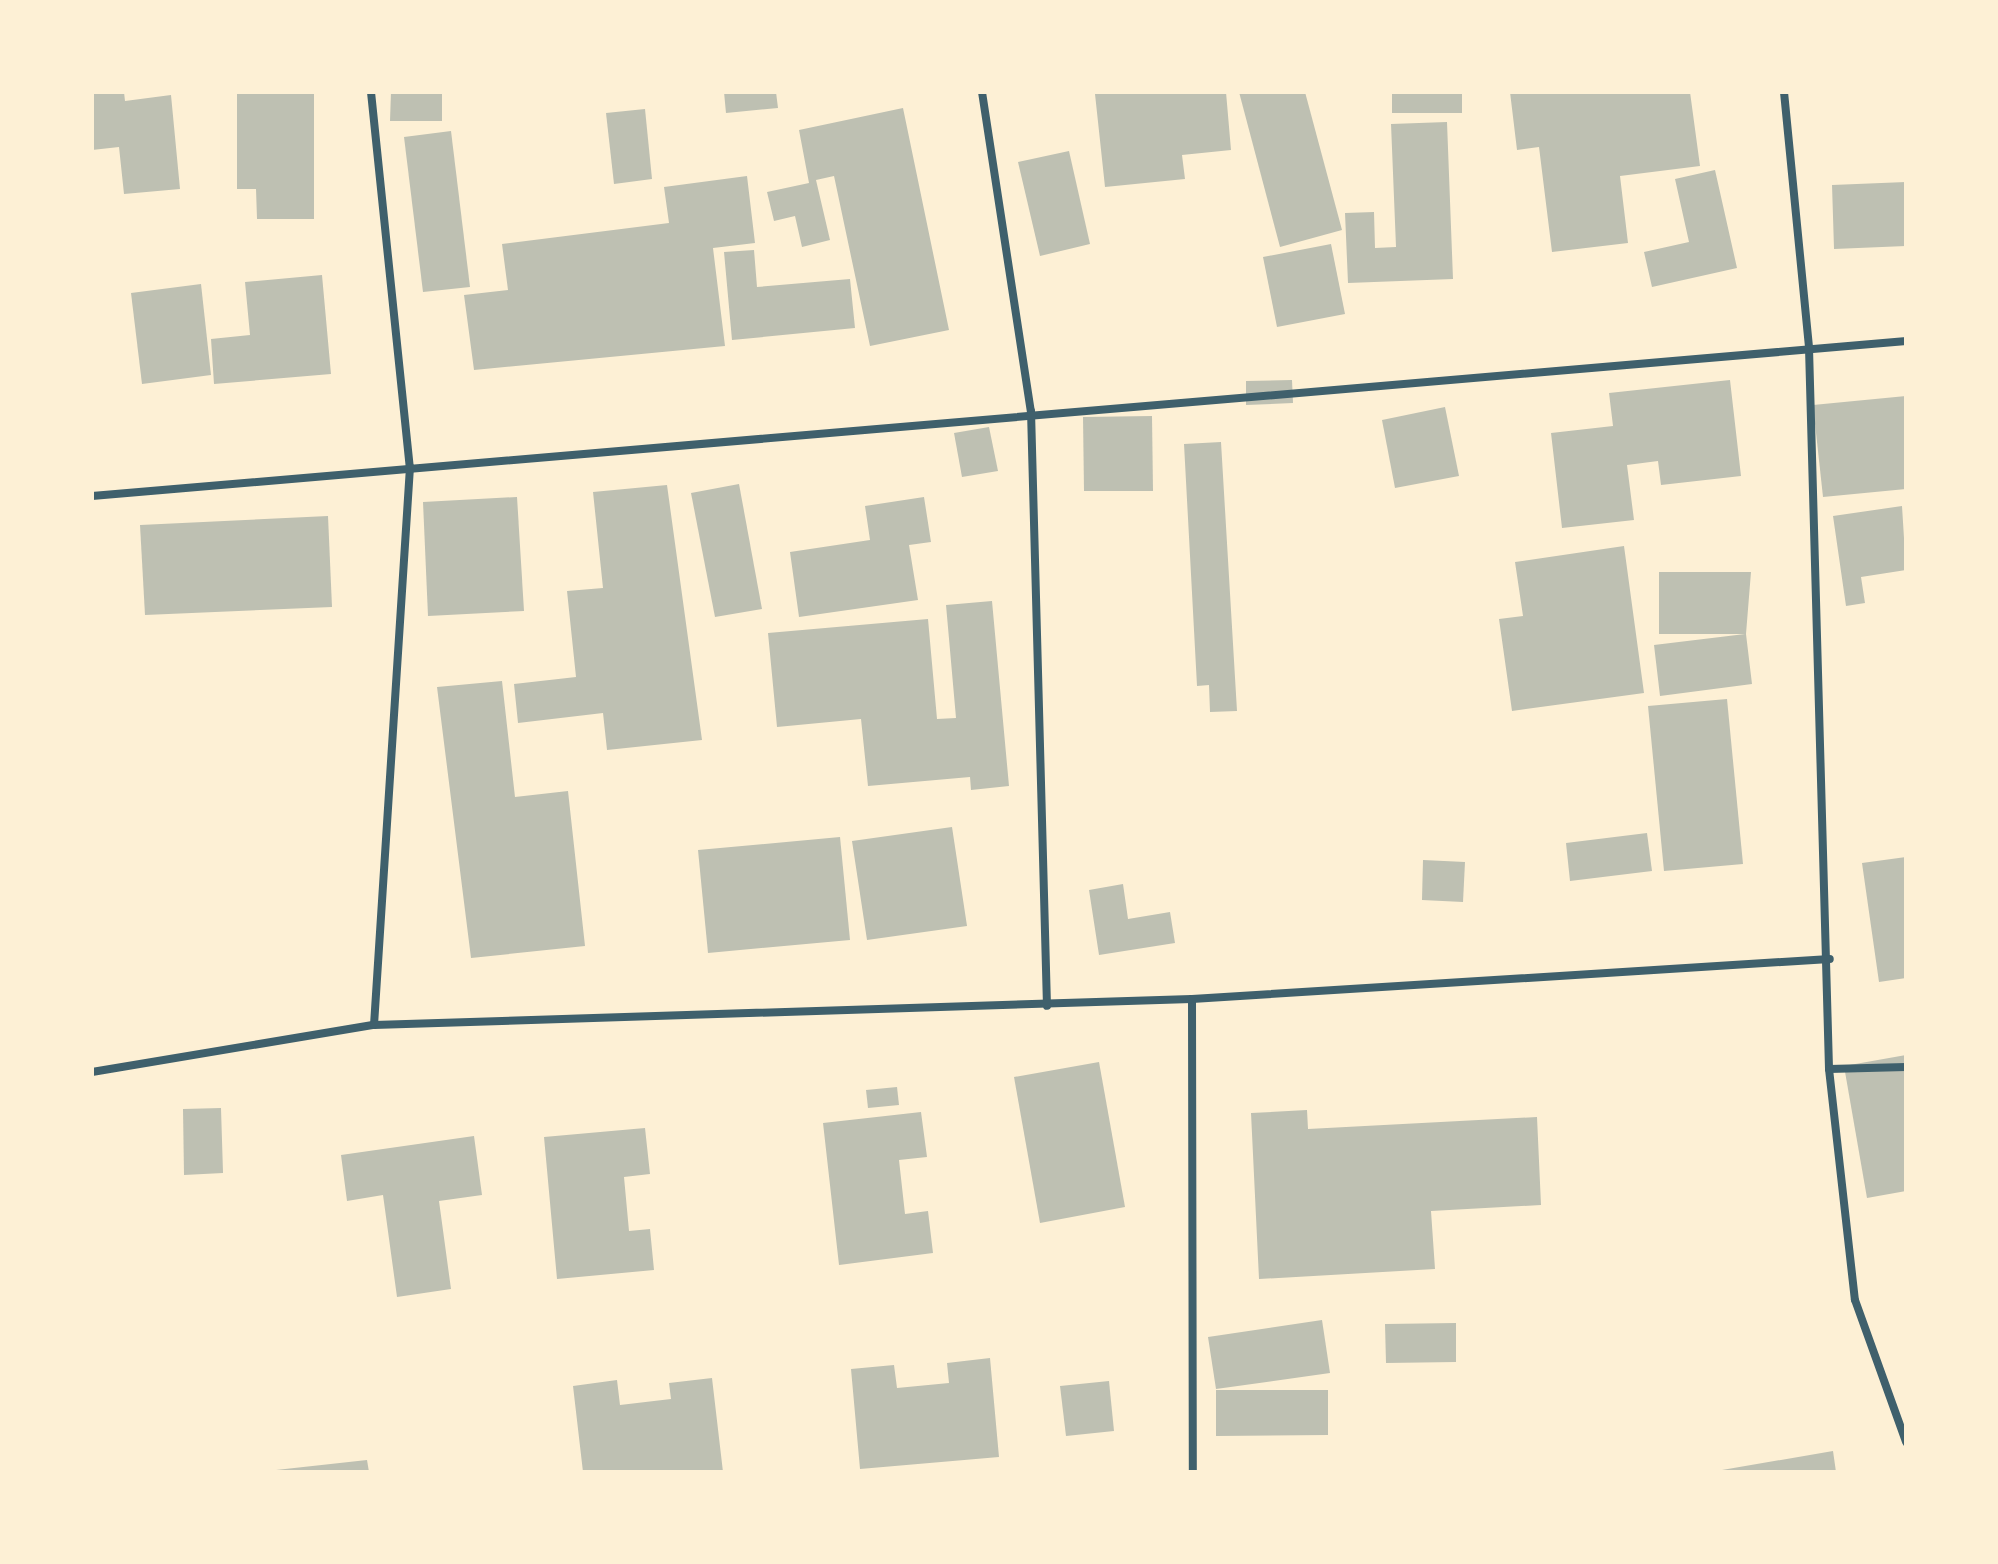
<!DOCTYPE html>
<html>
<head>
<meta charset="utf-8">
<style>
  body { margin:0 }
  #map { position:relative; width:1998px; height:1564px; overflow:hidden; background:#fdf0d5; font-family:"Nunito Sans",sans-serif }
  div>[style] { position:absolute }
  .building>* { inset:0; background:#bec0b2 }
  .minor>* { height:8px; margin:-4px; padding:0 4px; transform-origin:4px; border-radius:4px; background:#3f606c }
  span { translate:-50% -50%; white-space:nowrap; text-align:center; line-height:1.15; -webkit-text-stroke:8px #fdf0d5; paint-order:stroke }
  .frame { position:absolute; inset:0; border:94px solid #fdf0d5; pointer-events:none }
</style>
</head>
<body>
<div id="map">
  <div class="building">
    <div style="clip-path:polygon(92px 92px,124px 92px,125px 101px,171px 95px,180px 189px,124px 194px,119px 147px,92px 150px)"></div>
    <div style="clip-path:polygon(237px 92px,314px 92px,314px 219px,257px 219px,256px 189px,237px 189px)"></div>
    <div style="clip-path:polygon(391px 92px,442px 92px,442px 121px,390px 121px)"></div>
    <div style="clip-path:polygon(724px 92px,776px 92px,778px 108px,726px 113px)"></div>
    <div style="clip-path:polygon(1110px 92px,1226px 92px,1231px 150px,1182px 155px,1185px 179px,1105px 187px,1095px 94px)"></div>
    <div style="clip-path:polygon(1239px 92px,1305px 92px,1342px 230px,1280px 247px)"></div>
    <div style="clip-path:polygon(1392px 92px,1462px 92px,1462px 113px,1392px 113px)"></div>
    <div style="clip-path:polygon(1510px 92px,1690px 92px,1700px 166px,1620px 176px,1628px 243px,1552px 252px,1539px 147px,1517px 150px)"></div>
    <div style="clip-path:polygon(903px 108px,949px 330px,870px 346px,834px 176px,816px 180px,830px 240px,802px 247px,795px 216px,774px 221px,767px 192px,809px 183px,799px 130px)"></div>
    <div style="clip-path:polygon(645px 109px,652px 179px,614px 184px,606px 113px)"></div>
    <div style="clip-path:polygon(1447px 122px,1453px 279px,1348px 283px,1345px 213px,1374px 212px,1375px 248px,1396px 247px,1391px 124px)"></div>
    <div style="clip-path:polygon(451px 131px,470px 287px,423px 292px,404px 137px)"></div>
    <div style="clip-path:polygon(1069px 151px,1090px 244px,1040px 256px,1018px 162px)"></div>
    <div style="clip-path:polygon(1715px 170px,1737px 268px,1652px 287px,1644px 252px,1689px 242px,1675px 179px)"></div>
    <div style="clip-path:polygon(747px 176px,755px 243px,713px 248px,725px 346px,474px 370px,464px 295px,508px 290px,502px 244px,669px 223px,664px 187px)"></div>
    <div style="clip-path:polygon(1906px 182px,1906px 246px,1834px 249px,1832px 185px)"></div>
    <div style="clip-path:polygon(1331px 244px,1345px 314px,1277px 327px,1263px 257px)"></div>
    <div style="clip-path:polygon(754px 250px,757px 287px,850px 279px,855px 328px,732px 340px,724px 252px)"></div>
    <div style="clip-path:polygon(322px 275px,331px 374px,214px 384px,211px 339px,250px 335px,245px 282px)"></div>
    <div style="clip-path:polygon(201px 284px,211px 375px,142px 384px,131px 293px)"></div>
    <div style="clip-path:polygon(1292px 380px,1293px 403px,1246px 405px,1246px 381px)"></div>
    <div style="clip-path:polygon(1730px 380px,1741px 476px,1661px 485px,1658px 461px,1627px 465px,1634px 520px,1562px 528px,1551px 433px,1613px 426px,1609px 393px)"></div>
    <div style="clip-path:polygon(1906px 396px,1906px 489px,1823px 497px,1813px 405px)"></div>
    <div style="clip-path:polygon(1445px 407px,1459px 476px,1395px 488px,1382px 420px)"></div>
    <div style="clip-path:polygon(1152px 416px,1153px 491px,1084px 491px,1083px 417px)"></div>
    <div style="clip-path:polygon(989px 427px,998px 471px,962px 477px,954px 433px)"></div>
    <div style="clip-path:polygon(1221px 442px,1237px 711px,1210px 712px,1209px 685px,1197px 686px,1184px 444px)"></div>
    <div style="clip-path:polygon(739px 484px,762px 609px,715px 617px,691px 493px)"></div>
    <div style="clip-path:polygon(667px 485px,702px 740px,607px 750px,603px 713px,518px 723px,514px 684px,576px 677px,567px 591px,603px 588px,593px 492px)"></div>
    <div style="clip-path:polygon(517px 497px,524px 611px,428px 616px,423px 502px)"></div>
    <div style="clip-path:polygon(924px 497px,931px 542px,909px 545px,918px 600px,799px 617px,790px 552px,870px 540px,865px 506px)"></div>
    <div style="clip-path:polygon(1902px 506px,1906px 570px,1861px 577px,1865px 603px,1846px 606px,1833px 516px)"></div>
    <div style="clip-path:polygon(328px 516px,332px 607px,145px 615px,140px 525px)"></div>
    <div style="clip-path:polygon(1624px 546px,1644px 693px,1512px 711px,1499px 619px,1523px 616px,1515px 562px)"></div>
    <div style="clip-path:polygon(1659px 572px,1751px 572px,1746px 634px,1752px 684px,1660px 696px,1654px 645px,1745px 634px,1659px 634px)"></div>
    <div style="clip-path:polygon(992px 601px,1009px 786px,971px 790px,970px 777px,868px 786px,861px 719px,777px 727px,768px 633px,928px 619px,937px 719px,956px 718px,946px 605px)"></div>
    <div style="clip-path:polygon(502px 681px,515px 797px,568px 791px,585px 946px,471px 958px,437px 687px)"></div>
    <div style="clip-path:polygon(1727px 699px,1743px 864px,1664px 871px,1648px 706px)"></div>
    <div style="clip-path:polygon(952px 827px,967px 926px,867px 940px,852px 841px)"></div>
    <div style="clip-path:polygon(1647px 833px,1652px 871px,1570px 881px,1566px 843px)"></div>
    <div style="clip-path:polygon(840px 837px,850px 940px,708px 953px,698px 850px)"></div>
    <div style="clip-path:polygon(1906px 857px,1906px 978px,1879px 982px,1862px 863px)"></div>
    <div style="clip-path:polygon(1423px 860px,1465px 862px,1463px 902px,1422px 900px)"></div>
    <div style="clip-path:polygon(1123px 884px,1128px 919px,1170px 912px,1175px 943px,1099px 955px,1089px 890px)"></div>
    <div style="clip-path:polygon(1906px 1055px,1906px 1191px,1867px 1198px,1844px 1066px)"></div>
    <div style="clip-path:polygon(1099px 1062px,1125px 1207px,1040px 1223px,1014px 1077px)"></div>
    <div style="clip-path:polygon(897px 1087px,899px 1105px,868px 1108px,866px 1090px)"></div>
    <div style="clip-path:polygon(221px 1108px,223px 1173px,184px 1175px,183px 1109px)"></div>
    <div style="clip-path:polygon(1307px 1110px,1308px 1129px,1537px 1117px,1541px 1205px,1431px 1211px,1435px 1269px,1259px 1279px,1251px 1113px)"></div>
    <div style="clip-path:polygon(921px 1112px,927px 1157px,899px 1160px,905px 1214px,928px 1211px,933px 1253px,839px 1265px,823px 1123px)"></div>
    <div style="clip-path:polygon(645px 1128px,650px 1174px,624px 1177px,629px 1231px,650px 1229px,654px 1270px,557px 1279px,544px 1137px)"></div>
    <div style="clip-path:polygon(474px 1136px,482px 1195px,439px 1201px,451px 1289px,397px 1297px,383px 1195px,347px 1201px,341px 1155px)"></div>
    <div style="clip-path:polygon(1322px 1320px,1330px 1373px,1216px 1389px,1208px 1337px)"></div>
    <div style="clip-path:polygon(1456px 1323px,1456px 1362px,1386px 1363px,1385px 1324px)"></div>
    <div style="clip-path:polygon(990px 1358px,999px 1457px,860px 1469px,851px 1369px,894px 1365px,897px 1388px,949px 1383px,947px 1363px)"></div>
    <div style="clip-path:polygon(712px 1378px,723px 1472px,583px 1472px,573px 1386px,617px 1380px,620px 1405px,671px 1399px,669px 1383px)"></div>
    <div style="clip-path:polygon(1109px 1381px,1114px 1431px,1066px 1436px,1060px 1386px)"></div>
    <div style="clip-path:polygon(1216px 1390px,1328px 1390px,1328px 1435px,1216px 1436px)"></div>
    <div style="clip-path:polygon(1833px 1451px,1836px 1472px,1722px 1472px,1722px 1470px)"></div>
    <div style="clip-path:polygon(367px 1460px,369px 1472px,276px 1472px,276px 1470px)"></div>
  </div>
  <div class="minor">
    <div style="left:371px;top:92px;width:377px;rotate:84.1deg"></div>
    <div style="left:410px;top:467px;width:559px;rotate:93.69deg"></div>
    <div style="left:982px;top:92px;width:323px;rotate:81.3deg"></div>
    <div style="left:1031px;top:411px;width:595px;rotate:88.46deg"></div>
    <div style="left:1784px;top:92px;width:257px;rotate:84.4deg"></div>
    <div style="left:1809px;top:348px;width:721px;rotate:88.41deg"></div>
    <div style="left:1829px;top:1069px;width:232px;rotate:83.6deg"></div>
    <div style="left:1855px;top:1300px;width:151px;rotate:70.2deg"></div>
    <div style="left:92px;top:496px;width:1821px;rotate:-4.88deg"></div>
    <div style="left:1192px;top:999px;width:473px;rotate:89.9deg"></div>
    <div style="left:1829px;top:1069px;width:77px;rotate:-1.5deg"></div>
    <div style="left:92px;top:1072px;width:286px;rotate:-9.5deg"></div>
    <div style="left:374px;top:1025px;width:818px;rotate:-1.82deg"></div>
    <div style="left:1192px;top:999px;width:639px;rotate:-3.59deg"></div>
  </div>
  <div class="frame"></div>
</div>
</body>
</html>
